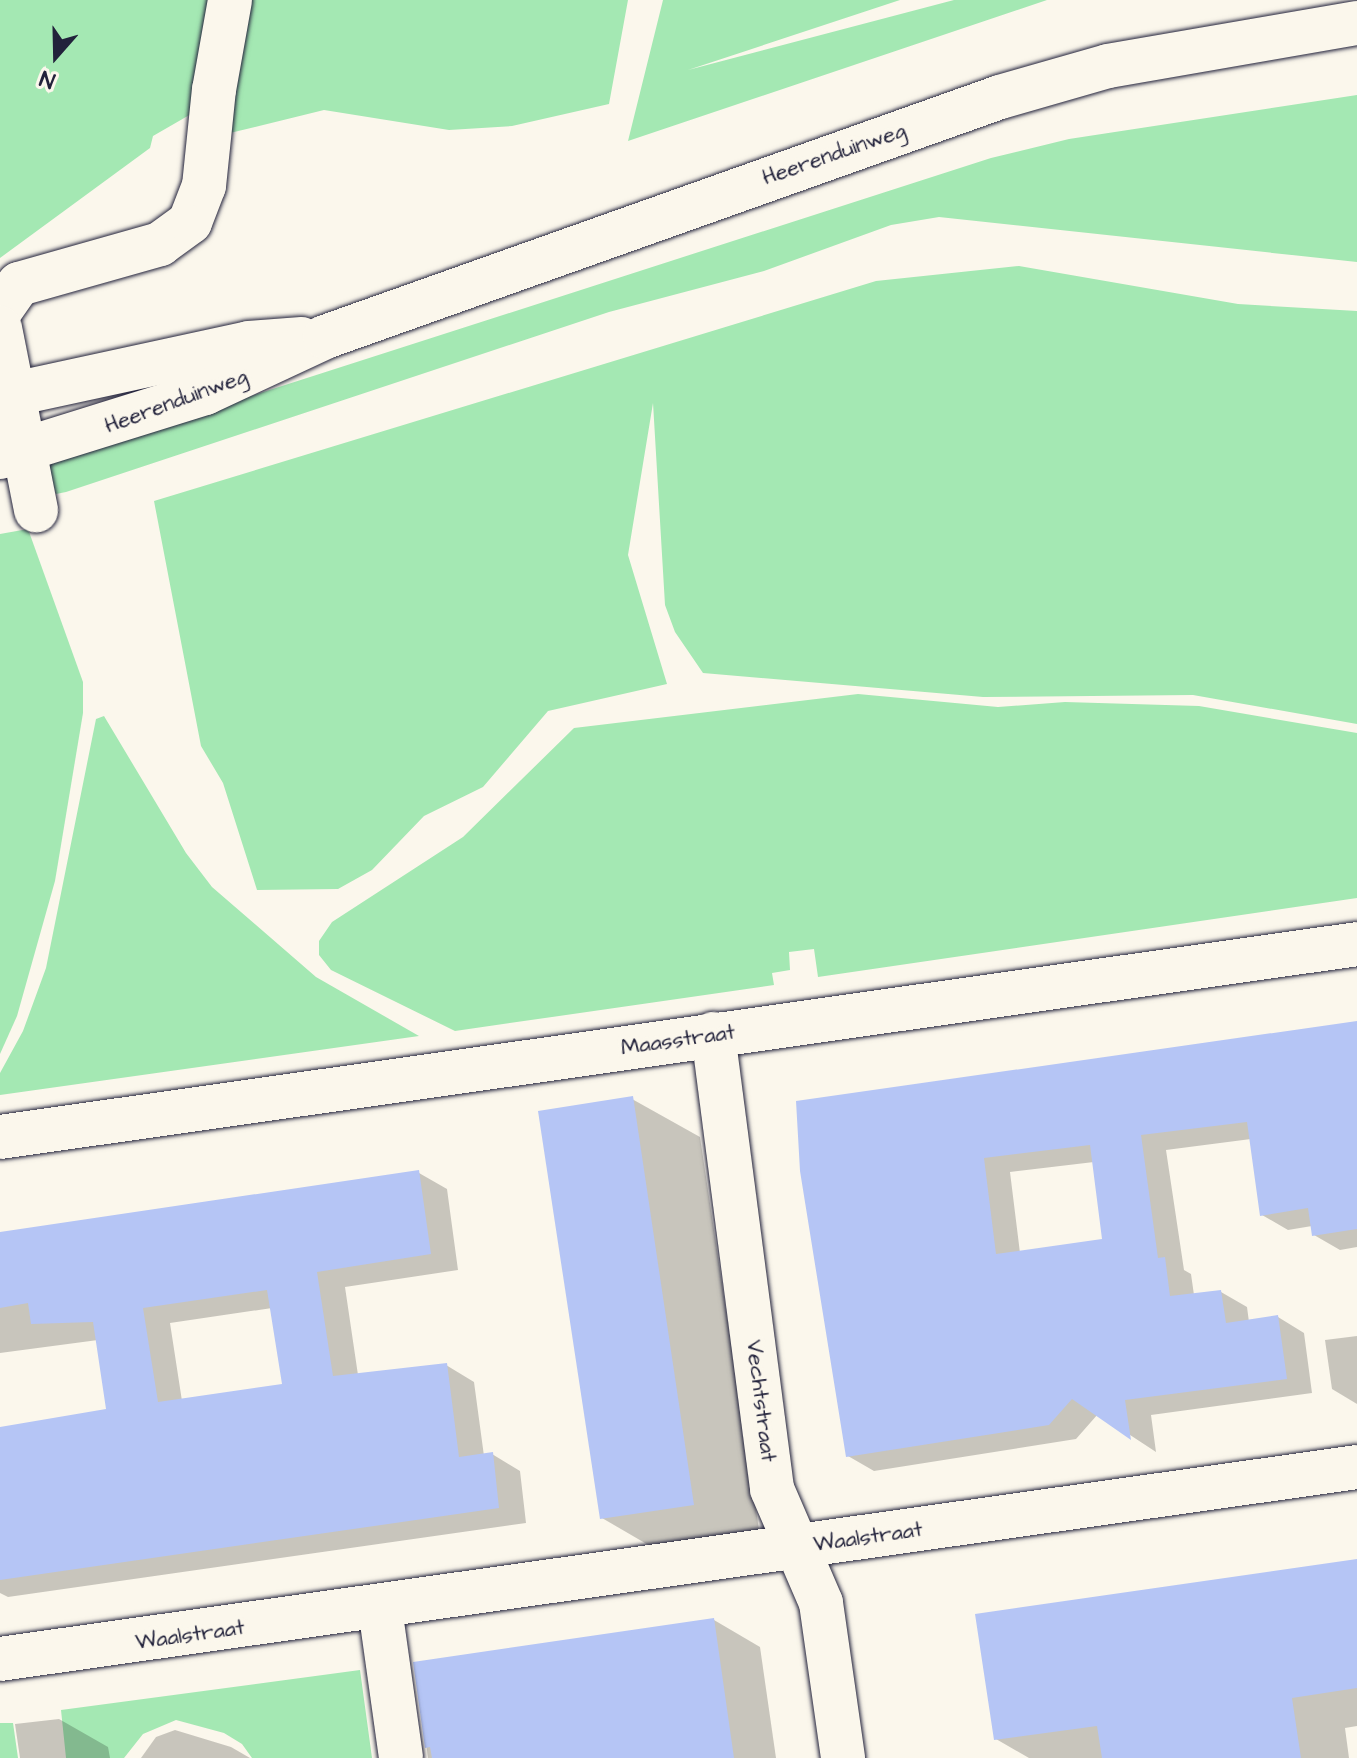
<!DOCTYPE html>
<html>
<head>
<meta charset="utf-8">
<style>
  body { margin:0 }
  #map { position:relative; width:1357px; height:1758px; overflow:hidden; background:#fbf7ec; font-family:"Architects Daughter",sans-serif }
  div>[style] { position:absolute }
  .green>* { inset:0; background:#a4e8b3 }
  .shadow>* { inset:0; background:#0003 }
  .building>* { inset:0; background:#b5c5f5 }
  .roads { filter:drop-shadow(0 0 2px #22223b) drop-shadow(0 0 2px #22223b) }
  .street>* { height:44px; margin:-22px; padding:0 22px; transform-origin:22px; border-radius:22px; background:#fbf7ec }
  .secondary>* { height:44px; margin:-22px; padding:0 22px; transform-origin:22px; border-radius:22px; background:#fbf7ec }
  span { translate:-50% -50%; white-space:nowrap; text-align:center; line-height:1.15; -webkit-text-stroke:8px #fbf7ec; paint-order:stroke }
  .street-label { font-size:22px; color:#22223b }
  .north { position:absolute; left:16px; top:16px; width:80px; height:80px; -webkit-text-stroke:6px #fbf7ec; paint-order:stroke; rotate:200deg; font-size:22px; font-weight:700; line-height:32px; text-align:center; color:#22223b }
  .north::after { content:''; display:block; margin:auto; width:28px; height:36px; background:#22223b; clip-path:polygon(50% 0,100% 100%,50% 72%,0 100%) }
</style>
</head>
<body>
<div id="map">
  <div class="green">
    <div style="clip-path:polygon(0 0,628px 0,609px 104px,512px 126px,449px 130px,324px 110px,230px 133px,231px 91px,153px 136px,150px 148px,0 258px)"></div>
    <div style="clip-path:polygon(663px 0,900px 0,688px 70px,954px 0,1047px 0,628px 141px)"></div>
    <div style="clip-path:polygon(1357px 95px,1357px 262px,939px 217px,891px 225px,764px 271px,609px 312px,66px 492px,56px 494px,46px 462px,991px 158px,1069px 139px)"></div>
    <div style="clip-path:polygon(1019px 266px,1238px 304px,1357px 311px,1357px 724px,1193px 695px,983px 697px,703px 673px,675px 632px,665px 605px,653px 403px,628px 555px,667px 684px,548px 711px,483px 787px,424px 816px,372px 870px,338px 889px,257px 890px,223px 783px,201px 746px,154px 501px,876px 281px)"></div>
    <div style="clip-path:polygon(28px 529px,83px 682px,83px 713px,55px 881px,17px 1016px,0 1054px,0 534px)"></div>
    <div style="clip-path:polygon(858px 694px,998px 707px,1065px 702px,1199px 706px,1357px 733px,1357px 898px,818px 977px,814px 949px,789px 952px,790px 970px,772px 973px,774px 985px,455px 1031px,331px 970px,319px 955px,319px 941px,332px 922px,463px 837px,574px 728px)"></div>
    <div style="clip-path:polygon(104px 716px,186px 853px,212px 887px,316px 977px,419px 1036px,0 1095px,0 1073px,23px 1031px,46px 968px,96px 719px)"></div>
    <div style="clip-path:polygon(360px 1670px,372px 1758px,252px 1758px,242px 1744px,224px 1733px,176px 1720px,143px 1734px,124px 1758px,66px 1758px,61px 1710px)"></div>
    <div style="clip-path:polygon(0 1723px,13px 1723px,18px 1758px,0 1758px)"></div>
  </div>
  <div class="shadow">
    <div style="clip-path:polygon(evenodd,1357px 1022px,1357px 1247px,1340px 1250px,1314px 1235px,1312px 1226px,1288px 1230px,1262px 1215px,1251px 1139px,1166px 1150px,1184px 1270px,1191px 1274px,1194px 1295px,1221px 1292px,1247px 1307px,1249px 1322px,1278px 1317px,1304px 1333px,1312px 1393px,1151px 1415px,1156px 1452px,1098px 1414px,1076px 1439px,874px 1471px,848px 1456px,797px 1102px,1357px 1022px,1094px 1162px,1104px 1241px,1020px 1253px,1010px 1172px,1094px 1162px)"></div>
    <div style="clip-path:polygon(632px 1099px,700px 1137px,761px 1543px,669px 1557px,602px 1518px)"></div>
    <div style="clip-path:polygon(evenodd,419px 1173px,447px 1189px,458px 1270px,345px 1287px,358px 1375px,446px 1365px,474px 1382px,484px 1456px,492px 1454px,520px 1471px,526px 1523px,8px 1597px,0 1593px,0 1429px,108px 1411px,98px 1340px,0 1353px,0 1233px,419px 1173px,272px 1308px,284px 1386px,182px 1401px,170px 1323px,272px 1308px)"></div>
    <div style="clip-path:polygon(1357px 1336px,1357px 1404px,1332px 1389px,1325px 1340px)"></div>
    <div style="clip-path:polygon(1357px 1561px,1357px 1726px,1345px 1728px,1349px 1758px,1029px 1758px,996px 1739px)"></div>
    <div style="clip-path:polygon(714px 1620px,760px 1647px,776px 1758px,428px 1758px,415px 1664px)"></div>
    <div style="clip-path:polygon(59px 1719px,108px 1747px,110px 1758px,20px 1758px,15px 1724px)"></div>
    <div style="clip-path:polygon(175px 1730px,231px 1747px,250px 1758px,141px 1758px,156px 1737px)"></div>
  </div>
  <div class="building">
    <div style="clip-path:polygon(evenodd,1357px 1021px,1357px 1229px,1312px 1236px,1308px 1208px,1260px 1216px,1247px 1122px,1141px 1135px,1158px 1258px,1165px 1257px,1170px 1296px,1221px 1290px,1226px 1323px,1278px 1315px,1287px 1379px,1125px 1400px,1131px 1440px,1072px 1399px,1049px 1425px,846px 1457px,800px 1171px,796px 1101px,1357px 1021px,1090px 1145px,1102px 1239px,996px 1254px,984px 1158px,1090px 1145px)"></div>
    <div style="clip-path:polygon(633px 1096px,694px 1505px,600px 1519px,538px 1111px)"></div>
    <div style="clip-path:polygon(evenodd,419px 1170px,431px 1254px,317px 1272px,333px 1376px,447px 1363px,459px 1457px,493px 1452px,499px 1508px,0 1580px,0 1427px,106px 1409px,93px 1322px,31px 1324px,28px 1303px,0 1308px,0 1232px,419px 1170px,267px 1290px,282px 1384px,158px 1402px,143px 1308px,267px 1290px)"></div>
    <div style="clip-path:polygon(1357px 1559px,1357px 1688px,1292px 1698px,1301px 1758px,1102px 1758px,1097px 1726px,994px 1740px,975px 1614px)"></div>
    <div style="clip-path:polygon(714px 1618px,734px 1758px,432px 1758px,430px 1747px,425px 1748px,413px 1662px)"></div>
  </div>
  <div class="roads">
    <div class="street">
      <div style="left:0;top:311px;width:33px;rotate:-55deg"></div>
      <div style="left:19px;top:284px;width:147px;rotate:-15.8deg"></div>
      <div style="left:160px;top:244px;width:37px;rotate:-36deg"></div>
      <div style="left:190px;top:222px;width:39px;rotate:-69deg"></div>
      <div style="left:204px;top:186px;width:97px;rotate:-84.1deg"></div>
      <div style="left:214px;top:90px;width:91px;rotate:-79.9deg"></div>
      <div style="left:0;top:328px;width:186px;rotate:78.8deg"></div>
      <div style="left:713px;top:1034px;width:459px;rotate:82.6deg"></div>
      <div style="left:772px;top:1489px;width:124px;rotate:66.7deg"></div>
      <div style="left:821px;top:1603px;width:157px;rotate:81.9deg"></div>
      <div style="left:0;top:1137px;width:1371px;rotate:-8.09deg"></div>
      <div style="left:380px;top:1608px;width:151px;rotate:82deg"></div>
      <div style="left:0;top:1659px;width:1371px;rotate:-8.05deg"></div>
    </div>
    <div class="secondary">
      <div style="left:0;top:397px;width:255px;rotate:-12.2deg"></div>
      <div style="left:249px;top:343px;width:53px;rotate:-4.3deg"></div>
      <div style="left:0;top:457px;width:215px;rotate:-17.3deg"></div>
      <div style="left:205px;top:393px;width:132px;rotate:-25deg"></div>
      <div style="left:325px;top:337px;width:716px;rotate:-19.57deg"></div>
      <div style="left:1000px;top:97px;width:112px;rotate:-16deg"></div>
      <div style="left:1108px;top:66px;width:253px;rotate:-9.8deg"></div>
    </div>
  </div>
  <div class="street-label">
    <span style="left:834px;top:154px;rotate:-19deg">Heerenduinweg</span>
    <span style="left:176px;top:401px;rotate:-20deg">Heerenduinweg</span>
    <span style="left:678px;top:1040px;rotate:-8deg">Maasstraat</span>
    <span style="left:761px;top:1401px;rotate:83deg">Vechtstraat</span>
    <span style="left:868px;top:1537px;rotate:-8deg">Waalstraat</span>
    <span style="left:190px;top:1635px;rotate:-8deg">Waalstraat</span>
  </div>
  <div class="north">N</div>
</div>
</body>
</html>
